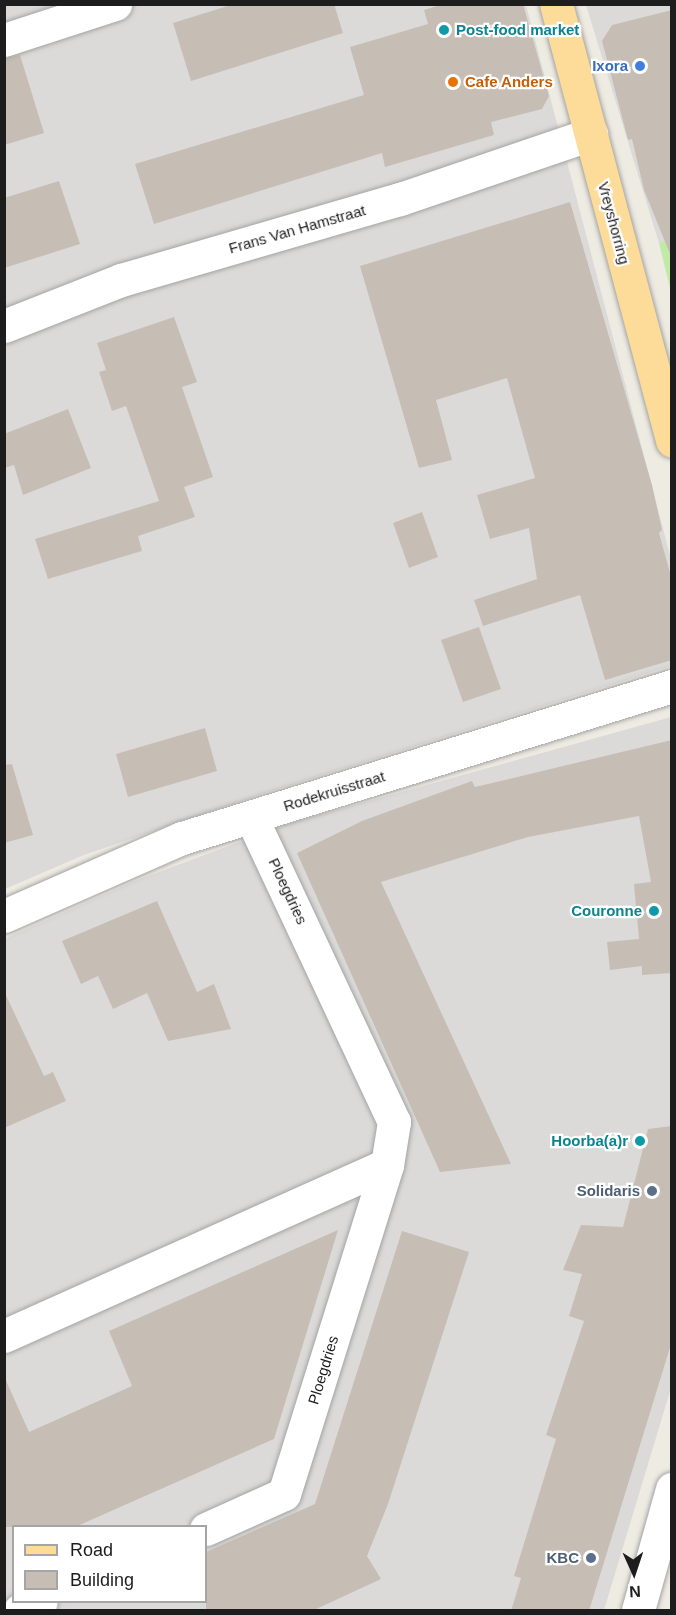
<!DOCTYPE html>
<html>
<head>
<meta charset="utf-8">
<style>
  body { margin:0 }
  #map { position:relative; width:676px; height:1615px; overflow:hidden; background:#eeebe2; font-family:Helvetica,sans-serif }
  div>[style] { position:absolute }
  .residential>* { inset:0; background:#dbdad9 }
  .grass>* { inset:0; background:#c1eaa6 }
  .building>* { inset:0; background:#c6beb5 }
  .roads { filter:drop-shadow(0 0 2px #a4a4a4) drop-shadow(0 0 2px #a4a4a4) }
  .minor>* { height:33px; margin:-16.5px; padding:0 16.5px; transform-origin:16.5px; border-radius:16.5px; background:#fff }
  .major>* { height:33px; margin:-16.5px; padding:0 16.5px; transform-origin:16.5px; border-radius:16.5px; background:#fddb98 }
  .dots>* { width:16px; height:16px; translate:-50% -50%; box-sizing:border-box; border:3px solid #fff; border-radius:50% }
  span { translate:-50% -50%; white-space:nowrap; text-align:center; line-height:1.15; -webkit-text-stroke:4.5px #fff; paint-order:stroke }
  .culture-label { font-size:15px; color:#0d838f; font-weight:700 }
  .left { translate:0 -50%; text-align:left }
  .right { translate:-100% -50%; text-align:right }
  .shop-label { font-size:15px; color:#366cbe; font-weight:700 }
  .food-label { font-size:15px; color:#c56008; font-weight:700 }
  .street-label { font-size:15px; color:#1d1d1d }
  .service-label { font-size:15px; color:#4e5e75; font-weight:700 }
  .frame { position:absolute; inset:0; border:6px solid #1d1d1d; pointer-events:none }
  .legend { position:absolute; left:12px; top:1525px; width:195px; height:78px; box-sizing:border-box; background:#fff; border:2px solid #a5a5a5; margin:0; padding:8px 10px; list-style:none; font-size:18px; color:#1d1d1d }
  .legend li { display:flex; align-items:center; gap:12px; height:30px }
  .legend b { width:30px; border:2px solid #a5a5a5 }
  .north { position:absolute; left:604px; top:1543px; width:60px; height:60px; -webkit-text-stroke:4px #fff; paint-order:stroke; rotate:177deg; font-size:16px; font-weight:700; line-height:24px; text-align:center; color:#1d1d1d }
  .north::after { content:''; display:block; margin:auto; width:21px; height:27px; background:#1d1d1d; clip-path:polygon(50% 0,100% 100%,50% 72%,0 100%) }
</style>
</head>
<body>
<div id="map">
  <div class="residential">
    <div style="clip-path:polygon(5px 5px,526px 5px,671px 559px,671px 666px,265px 793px,84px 855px,5px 889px)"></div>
    <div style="clip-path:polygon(586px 5px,671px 5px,671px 238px,659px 243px)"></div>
    <div style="clip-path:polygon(evenodd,671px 717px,671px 1388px,604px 1610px,5px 1610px,4px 939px,135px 881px,287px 824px,671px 717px,14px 1526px,206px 1526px,206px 1602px,14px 1602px,14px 1526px)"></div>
  </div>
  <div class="grass">
    <div style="clip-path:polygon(671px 238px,671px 292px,659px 243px)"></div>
  </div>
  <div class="building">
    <div style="clip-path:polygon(234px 4px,334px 4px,343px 33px,191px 81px,173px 23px)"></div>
    <div style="clip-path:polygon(444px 4px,523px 4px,549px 96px,542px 109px,491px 122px,494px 135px,385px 167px,382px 153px,154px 224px,135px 164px,364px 95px,350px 47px,428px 24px,424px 10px)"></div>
    <div style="clip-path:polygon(672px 10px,672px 254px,670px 254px,644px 190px,632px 139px,628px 140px,602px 41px,612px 25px)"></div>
    <div style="clip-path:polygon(20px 55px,44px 133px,4px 145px,4px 58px)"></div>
    <div style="clip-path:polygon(59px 181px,80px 244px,4px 268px,4px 198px)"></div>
    <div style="clip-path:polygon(570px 202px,652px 485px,662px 530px,659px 533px,672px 580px,672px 660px,605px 680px,580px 595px,483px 626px,474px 600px,537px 579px,529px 528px,490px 539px,477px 495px,535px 478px,507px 378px,436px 400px,452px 460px,419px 468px,360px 266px)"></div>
    <div style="clip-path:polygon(174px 317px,197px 382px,182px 387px,213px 477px,184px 487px,195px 517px,138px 536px,142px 551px,48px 579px,35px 539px,159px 501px,126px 406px,112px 411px,99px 372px,106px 370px,97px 343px)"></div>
    <div style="clip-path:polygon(68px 409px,91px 468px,23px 495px,14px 465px,4px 468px,4px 434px)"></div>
    <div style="clip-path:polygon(422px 512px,438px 557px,409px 568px,393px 523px)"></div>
    <div style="clip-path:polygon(479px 627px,501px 689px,463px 702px,441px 640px)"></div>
    <div style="clip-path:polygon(205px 728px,217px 771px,128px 797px,116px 754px)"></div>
    <div style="clip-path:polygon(672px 740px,672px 973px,642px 975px,642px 966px,610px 970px,607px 942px,639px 939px,634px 884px,651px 882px,639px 816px,528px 837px,381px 882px,511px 1164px,440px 1172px,297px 853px,362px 821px,472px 781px,475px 787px)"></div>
    <div style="clip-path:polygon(12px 764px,33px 835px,4px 843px,4px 765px)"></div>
    <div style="clip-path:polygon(157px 901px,197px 992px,214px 984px,231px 1029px,168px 1041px,147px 993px,113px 1009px,98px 976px,81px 984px,62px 941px)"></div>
    <div style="clip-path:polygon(4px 991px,44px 1076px,53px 1072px,66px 1101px,4px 1128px)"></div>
    <div style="clip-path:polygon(672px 1126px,672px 1341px,589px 1611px,511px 1611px,521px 1578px,514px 1576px,556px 1439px,546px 1435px,584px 1321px,569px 1316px,582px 1274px,563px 1270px,581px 1225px,623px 1227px,648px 1129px)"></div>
    <div style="clip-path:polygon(338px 1230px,274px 1439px,75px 1527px,4px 1527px,4px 1376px,29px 1432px,132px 1386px,109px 1331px)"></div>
    <div style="clip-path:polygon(402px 1231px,469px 1252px,388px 1504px,367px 1556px,381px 1579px,312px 1611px,206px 1611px,206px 1552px,315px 1504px)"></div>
  </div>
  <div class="roads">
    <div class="minor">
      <div style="left:4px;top:40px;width:117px;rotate:-18deg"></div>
      <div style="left:4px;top:326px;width:126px;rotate:-21.5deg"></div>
      <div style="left:121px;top:280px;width:291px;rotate:-16.2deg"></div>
      <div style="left:400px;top:199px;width:202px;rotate:-18.8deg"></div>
      <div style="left:4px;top:916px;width:194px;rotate:-23.7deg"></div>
      <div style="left:182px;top:838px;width:513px;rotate:-17.23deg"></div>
      <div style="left:4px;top:1336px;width:419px;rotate:-24.1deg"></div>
      <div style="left:206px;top:1529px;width:85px;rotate:-24.2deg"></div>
      <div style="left:284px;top:1494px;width:345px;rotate:-72.6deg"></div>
      <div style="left:387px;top:1165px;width:44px;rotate:-80.8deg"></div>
      <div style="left:394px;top:1122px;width:337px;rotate:-115.1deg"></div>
      <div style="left:20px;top:1610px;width:22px;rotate:-21deg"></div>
      <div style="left:638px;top:1610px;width:126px;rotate:-74.3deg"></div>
    </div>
    <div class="major">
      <div style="left:556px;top:4px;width:452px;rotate:75.1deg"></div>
    </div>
  </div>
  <div class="dots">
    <div style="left:444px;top:30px;background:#0f9aa8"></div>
    <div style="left:640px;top:66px;background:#3f7fe0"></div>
    <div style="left:453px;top:82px;background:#e8710a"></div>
    <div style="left:654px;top:911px;background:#0f9aa8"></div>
    <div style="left:640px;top:1141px;background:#0f9aa8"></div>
    <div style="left:652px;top:1191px;background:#5c6f8a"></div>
    <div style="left:591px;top:1558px;background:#5c6f8a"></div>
  </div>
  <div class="culture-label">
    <span class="left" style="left:456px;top:30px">Post-food market</span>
    <span class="right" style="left:642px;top:911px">Couronne</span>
    <span class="right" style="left:628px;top:1141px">Hoorba(a)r</span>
  </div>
  <div class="shop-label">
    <span class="right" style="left:628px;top:66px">Ixora</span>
  </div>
  <div class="food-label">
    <span class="left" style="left:465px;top:82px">Cafe Anders</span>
  </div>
  <div class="street-label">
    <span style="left:614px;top:223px;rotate:75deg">Vreyshorring</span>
    <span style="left:297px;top:229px;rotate:-16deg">Frans Van Hamstraat</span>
    <span style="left:334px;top:791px;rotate:-17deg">Rodekruisstraat</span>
    <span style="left:288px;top:891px;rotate:65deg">Ploegdries</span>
    <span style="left:323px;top:1370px;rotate:-73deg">Ploegdries</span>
  </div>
  <div class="service-label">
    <span class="right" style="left:640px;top:1191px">Solidaris</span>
    <span class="right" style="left:579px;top:1558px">KBC</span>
  </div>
  <div class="frame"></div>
  <ul class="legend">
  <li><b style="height:8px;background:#fddb98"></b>Road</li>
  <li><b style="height:16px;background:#c6beb5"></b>Building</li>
  </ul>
  <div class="north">N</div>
</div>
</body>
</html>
